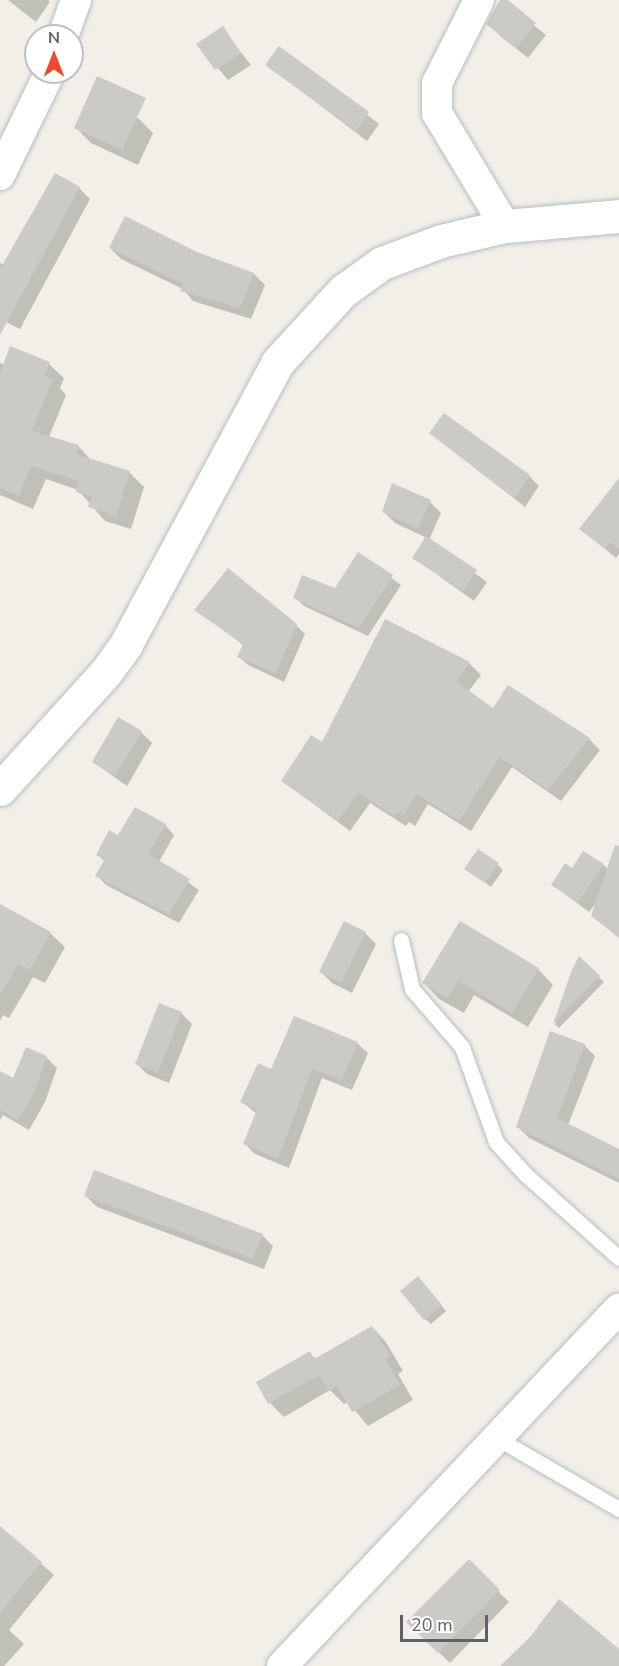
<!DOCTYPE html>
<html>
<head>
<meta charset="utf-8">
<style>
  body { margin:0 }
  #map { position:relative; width:619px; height:1666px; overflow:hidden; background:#f1efe7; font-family:"Nunito Sans",sans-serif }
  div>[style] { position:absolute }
  .shadow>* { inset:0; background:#0003 }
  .building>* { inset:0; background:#cccac4 }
  .roads { filter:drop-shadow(0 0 2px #b9bcc1) drop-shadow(0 0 2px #b9bcc1) }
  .lane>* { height:15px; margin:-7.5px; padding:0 7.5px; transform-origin:7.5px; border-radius:7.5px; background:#fff }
  .street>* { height:30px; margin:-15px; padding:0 15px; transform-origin:15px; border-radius:15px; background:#fff }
  .secondary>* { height:33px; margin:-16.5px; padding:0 16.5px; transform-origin:16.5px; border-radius:16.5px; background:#fff }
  span { translate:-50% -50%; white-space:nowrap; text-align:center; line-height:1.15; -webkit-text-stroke:4.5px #fff; paint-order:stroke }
  .north { position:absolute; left:24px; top:24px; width:60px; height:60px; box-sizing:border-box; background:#fff; border:2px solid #bfc0c3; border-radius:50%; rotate:0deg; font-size:16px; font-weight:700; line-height:24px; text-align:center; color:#5e6268 }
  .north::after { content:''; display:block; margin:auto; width:21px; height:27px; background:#f1472d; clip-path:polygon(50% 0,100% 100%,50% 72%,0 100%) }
  .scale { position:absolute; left:400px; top:1615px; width:88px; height:27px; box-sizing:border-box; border:3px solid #5e6268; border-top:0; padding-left:8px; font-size:18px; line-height:21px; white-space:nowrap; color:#5e6268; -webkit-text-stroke:4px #fff; paint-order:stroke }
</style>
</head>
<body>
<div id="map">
  <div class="shadow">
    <div style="clip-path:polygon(8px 0,48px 0,50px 2px,36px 22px)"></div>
    <div style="clip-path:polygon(502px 0,546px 35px,528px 58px,499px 35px)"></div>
    <div style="clip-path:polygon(222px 28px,251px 65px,228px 80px,198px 44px)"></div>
    <div style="clip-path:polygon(279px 48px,379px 124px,367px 141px,267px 65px)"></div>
    <div style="clip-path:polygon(137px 117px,153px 133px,138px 165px,91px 143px,75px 127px)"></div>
    <div style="clip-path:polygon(79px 188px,90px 199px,20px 329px,0 319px,0 263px,4px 265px)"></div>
    <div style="clip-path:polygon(110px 248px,196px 253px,254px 274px,265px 285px,251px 319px,193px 301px,183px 289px,121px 259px)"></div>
    <div style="clip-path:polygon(11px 348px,49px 364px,64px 378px,60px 388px,66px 395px,49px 437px,78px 446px,92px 461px,129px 472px,144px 487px,131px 529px,105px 521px,78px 490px,46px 479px,33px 509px,0 495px,0 363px,5px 365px)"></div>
    <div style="clip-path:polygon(431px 433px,529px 476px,539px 486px,525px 507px)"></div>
    <div style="clip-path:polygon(393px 485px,430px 502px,441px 513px,429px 540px,487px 582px,474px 601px,414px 558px,427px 538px,395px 523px,384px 512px)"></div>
    <div style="clip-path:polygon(619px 507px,619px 554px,616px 558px,581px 529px)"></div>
    <div style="clip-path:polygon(358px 554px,401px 585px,368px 636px,304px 606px,295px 597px,335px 590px)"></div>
    <div style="clip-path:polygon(196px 609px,296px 625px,305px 634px,284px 682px,248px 665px,239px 657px,243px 645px)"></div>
    <div style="clip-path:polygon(386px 621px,469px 663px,481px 675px,468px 692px,493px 711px,589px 739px,600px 750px,561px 801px,512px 767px,471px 831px,428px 804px,415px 826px,409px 822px,406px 826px,370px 803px,350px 831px,283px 781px,323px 744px)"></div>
    <div style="clip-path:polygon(141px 732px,152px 743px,127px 786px,93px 762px)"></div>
    <div style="clip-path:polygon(165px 825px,174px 835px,159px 862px,199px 890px,179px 923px,106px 885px,97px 875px,105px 862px,97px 854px,119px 837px)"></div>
    <div style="clip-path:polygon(584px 853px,615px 873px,619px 869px,619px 938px,592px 916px,597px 902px,589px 912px,553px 885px,572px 870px)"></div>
    <div style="clip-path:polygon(498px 865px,503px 870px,491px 887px,466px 869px)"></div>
    <div style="clip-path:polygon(0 923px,50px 933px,65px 947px,45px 983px,33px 977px,9px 1018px,3px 1015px,0 1021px)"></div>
    <div style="clip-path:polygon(365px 933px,376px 944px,352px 993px,332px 983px,321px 972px)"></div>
    <div style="clip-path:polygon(580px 959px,604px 982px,559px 1028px,555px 1024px)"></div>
    <div style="clip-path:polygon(538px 969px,553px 985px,528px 1027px,474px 995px,464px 1013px,439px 999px,424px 983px)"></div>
    <div style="clip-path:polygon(181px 1013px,192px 1024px,169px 1083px,147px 1074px,136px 1063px)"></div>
    <div style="clip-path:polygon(357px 1043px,368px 1053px,352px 1090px,322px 1078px,289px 1168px,255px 1154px,245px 1144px,257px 1114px,242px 1102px,272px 1071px)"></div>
    <div style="clip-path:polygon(584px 1045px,595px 1056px,568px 1125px,619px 1151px,619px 1183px,529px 1138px,518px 1127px)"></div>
    <div style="clip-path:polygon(46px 1057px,57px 1068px,45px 1102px,29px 1130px,3px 1115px,0 1120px,0 1073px,14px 1080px)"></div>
    <div style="clip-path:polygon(86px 1196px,262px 1235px,273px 1246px,264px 1269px,97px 1207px)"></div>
    <div style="clip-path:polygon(423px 1283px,446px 1311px,431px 1324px,425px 1319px)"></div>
    <div style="clip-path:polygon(372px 1327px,386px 1342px,403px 1371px,398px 1374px,413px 1400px,368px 1426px,348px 1402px,344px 1404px,330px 1390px,284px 1417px,270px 1403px,309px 1353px,316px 1359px)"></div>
    <div style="clip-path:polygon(0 1528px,54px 1575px,9px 1630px,24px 1644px,4px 1666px,0 1666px)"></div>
    <div style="clip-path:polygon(469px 1562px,509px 1602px,450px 1663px,408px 1622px)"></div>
  </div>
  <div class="building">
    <div style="clip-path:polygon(500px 0,508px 0,536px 23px,516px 48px,486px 24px)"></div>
    <div style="clip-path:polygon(223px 26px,241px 53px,215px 70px,196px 44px)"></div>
    <div style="clip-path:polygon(279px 46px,369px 112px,356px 131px,265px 65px)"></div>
    <div style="clip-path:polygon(97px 76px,146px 98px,122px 150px,74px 128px)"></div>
    <div style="clip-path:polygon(55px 173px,80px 187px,0 335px,0 269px)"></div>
    <div style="clip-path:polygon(125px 216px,197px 252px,254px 273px,240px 308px,180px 291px,183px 284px,109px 248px)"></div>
    <div style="clip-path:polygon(10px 346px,50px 362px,44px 376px,53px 379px,32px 431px,79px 445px,76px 454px,130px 471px,116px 516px,88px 507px,92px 497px,76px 492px,79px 481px,31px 466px,19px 496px,0 488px,0 373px)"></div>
    <div style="clip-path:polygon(444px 413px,530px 475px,515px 499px,429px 433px)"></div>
    <div style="clip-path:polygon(619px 478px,619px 549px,610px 542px,605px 549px,579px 529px)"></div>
    <div style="clip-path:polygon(392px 483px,431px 500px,418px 529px,382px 512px)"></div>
    <div style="clip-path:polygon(426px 536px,477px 570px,463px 591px,412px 558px)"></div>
    <div style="clip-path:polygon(358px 552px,393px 575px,359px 628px,293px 598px,302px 575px,335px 588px)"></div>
    <div style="clip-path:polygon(228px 568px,297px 624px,276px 673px,237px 657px,243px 644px,194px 610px)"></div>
    <div style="clip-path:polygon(385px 619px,470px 662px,457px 682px,493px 708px,508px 685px,590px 738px,548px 790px,500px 757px,459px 821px,417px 794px,403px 816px,397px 812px,395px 816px,358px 793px,338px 821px,281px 781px,311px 735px,322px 742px)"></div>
    <div style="clip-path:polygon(118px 717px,142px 731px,115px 776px,92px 762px)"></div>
    <div style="clip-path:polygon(135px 807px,166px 824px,148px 854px,190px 879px,169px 914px,95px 876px,105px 859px,96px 855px,109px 830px,118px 835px)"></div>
    <div style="clip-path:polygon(615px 845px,619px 846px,619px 937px,591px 916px)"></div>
    <div style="clip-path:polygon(478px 849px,499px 863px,485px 883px,464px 869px)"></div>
    <div style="clip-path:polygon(583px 851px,604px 864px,578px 902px,551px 885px,565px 863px,572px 868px)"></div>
    <div style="clip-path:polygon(0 904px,51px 932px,30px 970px,18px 964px,0 995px)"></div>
    <div style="clip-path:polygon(344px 921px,366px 932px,341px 983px,319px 972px)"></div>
    <div style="clip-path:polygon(460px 921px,539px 968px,512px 1013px,458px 981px,447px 998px,422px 983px)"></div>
    <div style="clip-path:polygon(579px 956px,600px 976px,553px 1024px,572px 970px)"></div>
    <div style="clip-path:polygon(159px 1003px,182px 1012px,158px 1073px,135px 1064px)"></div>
    <div style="clip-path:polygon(294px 1016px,358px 1042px,342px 1080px,312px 1069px,278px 1159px,243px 1144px,257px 1110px,240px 1102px,258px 1063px,271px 1069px)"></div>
    <div style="clip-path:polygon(550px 1031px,585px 1044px,557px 1118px,619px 1149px,619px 1179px,516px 1127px)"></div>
    <div style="clip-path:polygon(26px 1047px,47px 1056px,35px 1091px,18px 1120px,0 1110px,0 1071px,13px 1078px)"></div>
    <div style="clip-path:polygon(94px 1170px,263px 1234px,253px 1259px,84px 1196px)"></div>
    <div style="clip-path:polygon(418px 1276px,442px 1305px,424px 1320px,400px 1291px)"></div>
    <div style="clip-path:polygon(372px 1326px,390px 1356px,385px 1359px,400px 1385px,352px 1412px,337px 1386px,329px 1391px,319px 1375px,268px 1404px,256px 1382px,310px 1351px,314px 1359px)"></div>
    <div style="clip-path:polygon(0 1526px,42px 1562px,0 1613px)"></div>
    <div style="clip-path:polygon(469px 1559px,500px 1590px,438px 1653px,406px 1622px)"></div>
    <div style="clip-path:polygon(559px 1599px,619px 1649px,619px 1666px,500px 1666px,530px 1637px)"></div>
  </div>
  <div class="roads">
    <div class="lane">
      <div style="left:401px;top:940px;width:50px;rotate:77.3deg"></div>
      <div style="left:412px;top:989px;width:77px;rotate:49.2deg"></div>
      <div style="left:462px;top:1047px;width:101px;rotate:70.3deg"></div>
      <div style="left:496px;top:1142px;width:43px;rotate:47.8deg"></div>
      <div style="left:525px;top:1174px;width:126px;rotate:41.8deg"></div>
      <div style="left:497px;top:1438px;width:141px;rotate:30.2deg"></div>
    </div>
    <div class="street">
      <div style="left:479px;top:0;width:93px;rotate:116.8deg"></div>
      <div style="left:437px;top:83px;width:30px;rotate:90deg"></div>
      <div style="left:437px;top:113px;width:132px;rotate:59deg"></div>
      <div style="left:63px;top:36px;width:38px;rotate:-70deg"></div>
      <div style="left:0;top:175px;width:114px;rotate:-64.1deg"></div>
      <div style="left:282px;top:1666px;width:491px;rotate:-46.7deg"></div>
    </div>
    <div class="secondary">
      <div style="left:0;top:789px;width:158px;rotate:-47.8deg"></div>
      <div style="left:106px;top:672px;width:34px;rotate:-54deg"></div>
      <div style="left:126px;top:644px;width:319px;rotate:-61.7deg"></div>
      <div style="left:277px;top:363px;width:98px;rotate:-47.5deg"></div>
      <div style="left:343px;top:291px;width:48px;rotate:-35.7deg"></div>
      <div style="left:382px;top:263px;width:63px;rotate:-20.4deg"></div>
      <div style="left:441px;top:241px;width:66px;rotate:-13.2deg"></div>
      <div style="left:505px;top:226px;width:114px;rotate:-5deg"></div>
    </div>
  </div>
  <div class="north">N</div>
  <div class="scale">20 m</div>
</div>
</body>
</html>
